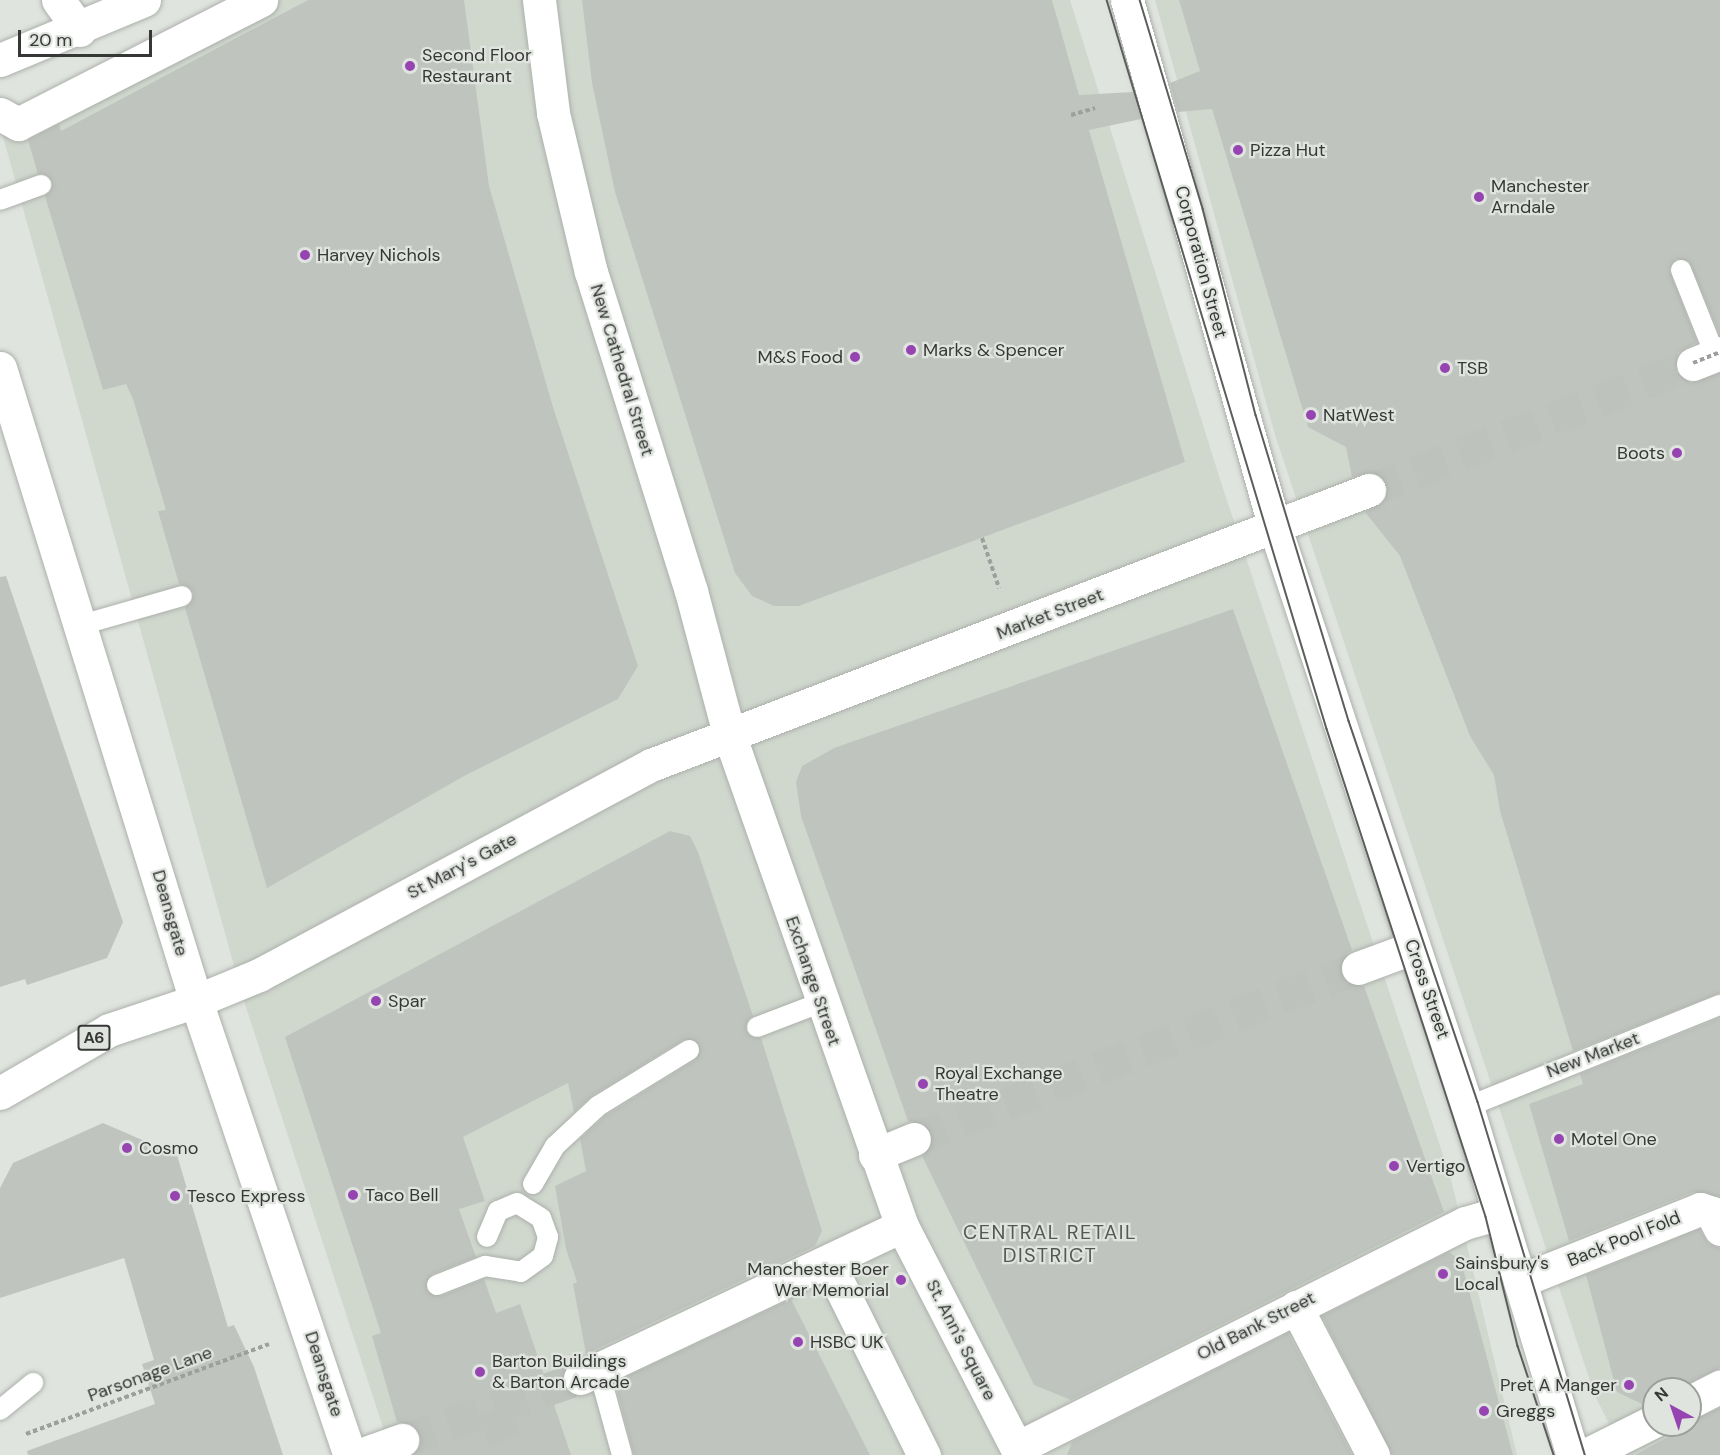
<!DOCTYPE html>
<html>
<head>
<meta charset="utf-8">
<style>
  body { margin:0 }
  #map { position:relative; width:1720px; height:1455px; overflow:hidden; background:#e0e4df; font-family:"DM Sans",sans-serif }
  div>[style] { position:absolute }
  .built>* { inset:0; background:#d0d8ce }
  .building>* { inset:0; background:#c0c4bf }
  .street-tunnel>* { height:33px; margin-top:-16.5px; transform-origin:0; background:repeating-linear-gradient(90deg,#bec2bd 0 33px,transparent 0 49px) }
  .path>* { height:4px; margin-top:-2px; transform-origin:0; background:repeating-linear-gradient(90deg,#9c9f9b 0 4.5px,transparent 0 7.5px) }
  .roads { filter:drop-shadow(0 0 2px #acb0ab) drop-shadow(0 0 2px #acb0ab) }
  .lane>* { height:20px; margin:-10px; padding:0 10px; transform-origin:10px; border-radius:10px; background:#fff }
  .street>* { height:33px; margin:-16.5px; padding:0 16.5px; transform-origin:16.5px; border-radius:16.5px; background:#fff }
  .secondary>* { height:33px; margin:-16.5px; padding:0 16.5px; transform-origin:16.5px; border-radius:16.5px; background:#fff }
  .primary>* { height:33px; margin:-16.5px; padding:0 16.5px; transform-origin:16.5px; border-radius:16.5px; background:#fff }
  .tram>* { height:1.5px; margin:-0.75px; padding:0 0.75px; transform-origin:0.75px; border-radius:0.75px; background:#5b5e5b }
  .path-bridge>* { height:4px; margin-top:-2px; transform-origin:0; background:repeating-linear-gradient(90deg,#9c9f9b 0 4.5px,transparent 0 7.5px) }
  .bridges { filter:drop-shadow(0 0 2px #acb0ab) drop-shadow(0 0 2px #acb0ab) }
  .lane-bridge>* { height:20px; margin:-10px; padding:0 10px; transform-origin:10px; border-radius:10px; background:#fff }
  .dots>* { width:16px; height:16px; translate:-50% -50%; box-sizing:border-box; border:3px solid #e0e4df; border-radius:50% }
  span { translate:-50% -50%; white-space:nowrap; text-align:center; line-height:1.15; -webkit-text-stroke:4.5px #e0e4df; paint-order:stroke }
  .shield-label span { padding:2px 4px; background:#e0e4df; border:2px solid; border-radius:4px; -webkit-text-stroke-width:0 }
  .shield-label { font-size:16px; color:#363836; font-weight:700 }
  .poi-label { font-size:18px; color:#363836 }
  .left { translate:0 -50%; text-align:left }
  .right { translate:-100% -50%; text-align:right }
  .street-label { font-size:18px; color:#363836 }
  .neighbourhood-label { font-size:20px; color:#555854; letter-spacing:1.5px }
  .north { position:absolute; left:1642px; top:1377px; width:60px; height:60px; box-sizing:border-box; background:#e0e4df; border:2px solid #9c9f9b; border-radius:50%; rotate:320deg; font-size:16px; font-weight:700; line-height:24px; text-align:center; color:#363836 }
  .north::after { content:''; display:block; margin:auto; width:21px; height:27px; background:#9644b2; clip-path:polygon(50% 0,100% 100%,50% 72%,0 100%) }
  .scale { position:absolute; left:18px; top:30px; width:134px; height:27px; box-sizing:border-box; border:3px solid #363836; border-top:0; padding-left:8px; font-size:18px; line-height:21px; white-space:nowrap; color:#363836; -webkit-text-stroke:4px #e0e4df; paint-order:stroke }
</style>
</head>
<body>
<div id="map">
  <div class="built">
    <div style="clip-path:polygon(276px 0,1070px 0,1219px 476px,1451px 1179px,1517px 1455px,392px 1455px,243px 998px,2px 133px)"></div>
    <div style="clip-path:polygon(evenodd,1155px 0,1720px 0,1720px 1455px,1625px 1455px,1595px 1396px,1275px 435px,1155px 0,1654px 1389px,1690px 1389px,1690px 1425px,1654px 1425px,1654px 1389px)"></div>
  </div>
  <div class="building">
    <div style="clip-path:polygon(308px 0,464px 0,489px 186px,553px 407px,638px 666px,618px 699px,466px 775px,267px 888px,185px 608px,194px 593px,179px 584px,158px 511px,166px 510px,133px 399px,126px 384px,103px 390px,45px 196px,52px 181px,38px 174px,28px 140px,59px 124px,61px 131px)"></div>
    <div style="clip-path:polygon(582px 0,1052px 0,1079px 95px,1133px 92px,1141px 119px,1089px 130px,1185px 462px,799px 606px,774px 606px,752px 596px,735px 573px,615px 192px,592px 83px)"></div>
    <div style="clip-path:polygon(1179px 0,1720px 0,1720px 335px,1689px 261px,1676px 259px,1669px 269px,1697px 342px,1678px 353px,1676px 372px,1691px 383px,1720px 373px,1720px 993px,1573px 1051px,1500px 811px,1494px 775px,1470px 736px,1400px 556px,1365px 512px,1384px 501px,1386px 483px,1373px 472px,1352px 477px,1346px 447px,1308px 427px,1212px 109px,1178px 112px,1170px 83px,1200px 71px)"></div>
    <div style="clip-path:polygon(6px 576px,123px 922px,107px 958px,27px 985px,25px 979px,0 987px,0 577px)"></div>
    <div style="clip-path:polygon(1233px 609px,1352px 950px,1343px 957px,1340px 974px,1347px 983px,1364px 986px,1444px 1212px,1071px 1400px,1034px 1385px,922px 1156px,932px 1142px,932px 1132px,925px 1124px,908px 1121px,801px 816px,796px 782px,802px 766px,834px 748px)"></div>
    <div style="clip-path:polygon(670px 831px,690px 836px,698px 852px,753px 1016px,746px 1031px,761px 1038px,822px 1231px,815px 1246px,586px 1354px,573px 1284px,577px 1282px,566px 1249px,555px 1186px,586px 1171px,580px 1139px,605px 1116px,695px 1060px,699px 1044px,683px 1040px,592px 1096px,574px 1112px,568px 1083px,463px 1137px,485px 1201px,459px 1209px,476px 1257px,432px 1274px,426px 1289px,441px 1296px,484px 1279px,496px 1313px,520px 1304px,571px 1455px,412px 1455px,420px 1444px,420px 1434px,414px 1425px,397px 1422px,372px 1336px,381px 1333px,285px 1037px)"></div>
    <div style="clip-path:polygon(1720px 1018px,1720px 1197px,1693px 1192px,1569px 1241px,1529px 1104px,1583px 1084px,1580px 1074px)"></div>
    <div style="clip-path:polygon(103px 1123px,177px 1155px,228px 1327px,234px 1325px,254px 1367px,283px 1455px,28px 1455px,27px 1451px,155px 1404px,142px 1364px,154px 1360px,124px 1258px,0 1298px,0 1188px,13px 1163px)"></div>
    <div style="clip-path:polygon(1699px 1229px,1709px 1244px,1720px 1248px,1720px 1368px,1677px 1389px,1654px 1389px,1654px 1402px,1644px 1405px,1617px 1392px,1586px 1275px)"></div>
    <div style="clip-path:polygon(1449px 1252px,1461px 1261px,1513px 1455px,1392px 1455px,1322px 1316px)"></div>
    <div style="clip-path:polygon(791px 1299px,870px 1455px,634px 1455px,615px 1382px)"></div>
    <div style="clip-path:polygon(1288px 1333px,1352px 1455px,1067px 1455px,1072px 1442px)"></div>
    <div style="clip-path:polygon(1720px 1408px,1720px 1455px,1635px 1455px,1690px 1425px,1690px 1421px)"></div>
  </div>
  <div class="street-tunnel">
    <div style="left:1369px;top:490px;width:348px;rotate:-21.3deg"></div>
    <div style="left:914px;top:1139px;width:476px;rotate:-21.1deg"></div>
    <div style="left:493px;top:1409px;width:49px;rotate:68.6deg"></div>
    <div style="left:402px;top:1440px;width:188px;rotate:-19.2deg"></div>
  </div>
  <div class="path">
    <div style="left:1071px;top:115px;width:25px;rotate:-16deg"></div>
    <div style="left:982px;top:538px;width:53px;rotate:71.2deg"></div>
    <div style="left:26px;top:1434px;width:259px;rotate:-20.3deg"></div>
  </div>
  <div class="roads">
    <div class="lane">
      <div style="left:0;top:200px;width:44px;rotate:-20.1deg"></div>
      <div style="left:1681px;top:270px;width:92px;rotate:68.2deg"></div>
      <div style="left:81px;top:625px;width:105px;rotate:-16deg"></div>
      <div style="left:757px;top:1027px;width:67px;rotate:-20.9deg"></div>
      <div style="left:1467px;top:1107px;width:273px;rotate:-22deg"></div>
      <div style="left:533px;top:1184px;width:44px;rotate:-59.9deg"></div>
      <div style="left:555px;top:1146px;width:59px;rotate:-42.9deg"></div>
      <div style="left:598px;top:1106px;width:107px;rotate:-31.6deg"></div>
      <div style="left:599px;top:1371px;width:87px;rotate:74.7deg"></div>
      <div style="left:0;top:1410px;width:43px;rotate:-39.3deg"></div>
    </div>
    <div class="street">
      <div style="left:58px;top:0;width:37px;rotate:54deg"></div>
      <div style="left:539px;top:0;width:114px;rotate:82.9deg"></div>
      <div style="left:553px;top:113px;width:163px;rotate:76.6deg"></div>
      <div style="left:591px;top:272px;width:334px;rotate:72.6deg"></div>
      <div style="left:691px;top:591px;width:148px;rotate:75.1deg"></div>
      <div style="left:729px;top:734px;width:522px;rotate:70.63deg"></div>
      <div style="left:902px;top:1226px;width:258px;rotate:62.7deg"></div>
      <div style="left:1127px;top:0;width:545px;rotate:74.36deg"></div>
      <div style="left:1274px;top:525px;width:613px;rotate:71.65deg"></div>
      <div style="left:1467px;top:1107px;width:364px;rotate:73.1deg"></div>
      <div style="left:0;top:60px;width:156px;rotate:-22.6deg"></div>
      <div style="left:0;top:114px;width:21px;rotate:29deg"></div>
      <div style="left:18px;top:124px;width:273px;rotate:-27deg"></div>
      <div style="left:1693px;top:364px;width:29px;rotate:-22deg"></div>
      <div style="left:1358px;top:968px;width:58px;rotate:-20.3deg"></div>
      <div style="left:196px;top:1001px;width:68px;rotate:-22.4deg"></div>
      <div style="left:259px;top:975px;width:445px;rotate:-28.2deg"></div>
      <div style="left:651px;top:765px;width:769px;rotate:-20.96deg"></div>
      <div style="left:875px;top:1155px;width:42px;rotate:-22.3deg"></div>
      <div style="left:828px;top:1262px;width:216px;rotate:63.6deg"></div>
      <div style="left:1520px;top:1281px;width:194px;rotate:-21.8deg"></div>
      <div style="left:1700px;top:1209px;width:13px;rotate:18deg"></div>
      <div style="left:1712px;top:1213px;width:18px;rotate:63deg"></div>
      <div style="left:1296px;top:1307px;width:167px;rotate:62.5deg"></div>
      <div style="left:580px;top:1378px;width:356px;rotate:-25.3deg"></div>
      <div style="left:1690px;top:1402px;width:34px;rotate:-27deg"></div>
      <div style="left:1017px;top:1448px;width:501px;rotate:-26.67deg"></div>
      <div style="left:1465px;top:1223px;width:35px;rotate:-16deg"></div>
      <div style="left:360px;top:1455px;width:45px;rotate:-19.7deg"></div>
      <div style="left:1586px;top:1455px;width:76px;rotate:-26.6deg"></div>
    </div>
    <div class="secondary">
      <div style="left:0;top:368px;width:663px;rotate:72.8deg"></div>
      <div style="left:196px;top:1001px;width:479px;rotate:71.3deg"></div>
    </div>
    <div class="primary">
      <div style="left:0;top:1093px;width:126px;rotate:-30deg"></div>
      <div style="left:109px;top:1030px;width:92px;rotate:-18.4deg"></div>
    </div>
  </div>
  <div class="tram">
    <div style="left:1107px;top:0;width:761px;rotate:73.21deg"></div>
    <div style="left:1327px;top:729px;width:513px;rotate:71.95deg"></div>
    <div style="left:1486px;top:1217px;width:133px;rotate:76.1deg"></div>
    <div style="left:1518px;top:1346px;width:115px;rotate:71.7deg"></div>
    <div style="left:1140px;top:0;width:218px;rotate:73.2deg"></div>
    <div style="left:1203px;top:209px;width:213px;rotate:75.6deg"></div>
    <div style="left:1256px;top:415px;width:320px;rotate:73.1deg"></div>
    <div style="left:1349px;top:721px;width:402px;rotate:71.3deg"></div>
    <div style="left:1478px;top:1102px;width:369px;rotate:73.1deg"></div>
  </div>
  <div class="path-bridge">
    <div style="left:1693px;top:363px;width:29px;rotate:-22deg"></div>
  </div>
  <div class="bridges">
    <div class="lane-bridge">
      <div style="left:437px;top:1285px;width:52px;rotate:-21.6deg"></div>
      <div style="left:485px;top:1266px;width:36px;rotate:9deg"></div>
      <div style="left:521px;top:1272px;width:27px;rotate:-36deg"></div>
      <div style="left:543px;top:1256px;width:20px;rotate:-75deg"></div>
      <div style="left:548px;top:1237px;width:20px;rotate:-110deg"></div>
      <div style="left:541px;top:1218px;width:28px;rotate:-148deg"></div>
      <div style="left:517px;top:1203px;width:21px;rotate:157deg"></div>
      <div style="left:498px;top:1211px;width:28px;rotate:113deg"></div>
    </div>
  </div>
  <div class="dots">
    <div style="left:410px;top:66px;background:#9644b2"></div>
    <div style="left:1238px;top:150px;background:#9644b2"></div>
    <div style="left:1479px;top:197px;background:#9644b2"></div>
    <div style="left:305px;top:255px;background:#9644b2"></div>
    <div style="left:911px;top:350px;background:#9644b2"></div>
    <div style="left:855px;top:357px;background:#9644b2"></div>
    <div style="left:1445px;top:368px;background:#9644b2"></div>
    <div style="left:1311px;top:415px;background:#9644b2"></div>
    <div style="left:1677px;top:453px;background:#9644b2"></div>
    <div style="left:376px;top:1001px;background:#9644b2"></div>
    <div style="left:923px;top:1084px;background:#9644b2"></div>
    <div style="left:1559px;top:1139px;background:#9644b2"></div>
    <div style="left:127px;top:1148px;background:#9644b2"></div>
    <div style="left:1394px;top:1166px;background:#9644b2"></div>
    <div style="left:353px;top:1195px;background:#9644b2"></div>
    <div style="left:175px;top:1196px;background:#9644b2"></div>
    <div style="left:1443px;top:1274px;background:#9644b2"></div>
    <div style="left:901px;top:1280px;background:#9644b2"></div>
    <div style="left:798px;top:1342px;background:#9644b2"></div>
    <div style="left:480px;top:1372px;background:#9644b2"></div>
    <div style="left:1629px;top:1385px;background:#9644b2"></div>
    <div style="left:1484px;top:1411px;background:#9644b2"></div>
  </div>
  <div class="shield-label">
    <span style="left:94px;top:1038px">A6</span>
  </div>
  <div class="poi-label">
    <span class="left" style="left:422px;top:66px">Second Floor<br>Restaurant</span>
    <span class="left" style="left:1250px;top:150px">Pizza Hut</span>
    <span class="left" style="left:1491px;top:197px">Manchester<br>Arndale</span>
    <span class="left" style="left:317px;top:255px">Harvey Nichols</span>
    <span class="left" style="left:923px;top:350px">Marks &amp; Spencer</span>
    <span class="right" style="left:843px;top:357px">M&amp;S Food</span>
    <span class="left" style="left:1457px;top:368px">TSB</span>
    <span class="left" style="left:1323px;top:415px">NatWest</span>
    <span class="right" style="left:1665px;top:453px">Boots</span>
    <span class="left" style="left:388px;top:1001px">Spar</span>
    <span class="left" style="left:935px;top:1084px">Royal Exchange<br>Theatre</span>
    <span class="left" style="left:1571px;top:1139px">Motel One</span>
    <span class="left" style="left:139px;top:1148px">Cosmo</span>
    <span class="left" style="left:1406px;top:1166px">Vertigo</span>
    <span class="left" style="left:365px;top:1195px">Taco Bell</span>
    <span class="left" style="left:187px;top:1196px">Tesco Express</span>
    <span class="left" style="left:1455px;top:1274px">Sainsbury's<br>Local</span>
    <span class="right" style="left:889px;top:1280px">Manchester Boer<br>War Memorial</span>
    <span class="left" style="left:810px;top:1342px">HSBC UK</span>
    <span class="left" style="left:492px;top:1372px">Barton Buildings<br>&amp; Barton Arcade</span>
    <span class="right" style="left:1617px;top:1385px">Pret A Manger</span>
    <span class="left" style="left:1496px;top:1411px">Greggs</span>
  </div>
  <div class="street-label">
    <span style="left:1201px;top:262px;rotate:75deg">Corporation Street</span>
    <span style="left:622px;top:370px;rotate:73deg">New Cathedral Street</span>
    <span style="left:1050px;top:614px;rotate:-21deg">Market Street</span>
    <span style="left:462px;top:866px;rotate:-28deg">St Mary's Gate</span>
    <span style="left:170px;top:913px;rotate:74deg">Deansgate</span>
    <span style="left:813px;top:981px;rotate:71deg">Exchange Street</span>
    <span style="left:1427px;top:989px;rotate:71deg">Cross Street</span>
    <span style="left:1593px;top:1055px;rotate:-21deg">New Market</span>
    <span style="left:1624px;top:1239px;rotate:-22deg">Back Pool Fold</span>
    <span style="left:1256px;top:1326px;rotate:-27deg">Old Bank Street</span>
    <span style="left:961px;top:1340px;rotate:63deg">St. Ann's Square</span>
    <span style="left:150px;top:1374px;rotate:-20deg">Parsonage Lane</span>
    <span style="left:324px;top:1374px;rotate:72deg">Deansgate</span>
  </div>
  <div class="neighbourhood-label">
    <span style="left:1050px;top:1244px">CENTRAL RETAIL<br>DISTRICT</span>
  </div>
  <div class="north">N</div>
  <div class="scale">20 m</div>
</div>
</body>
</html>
